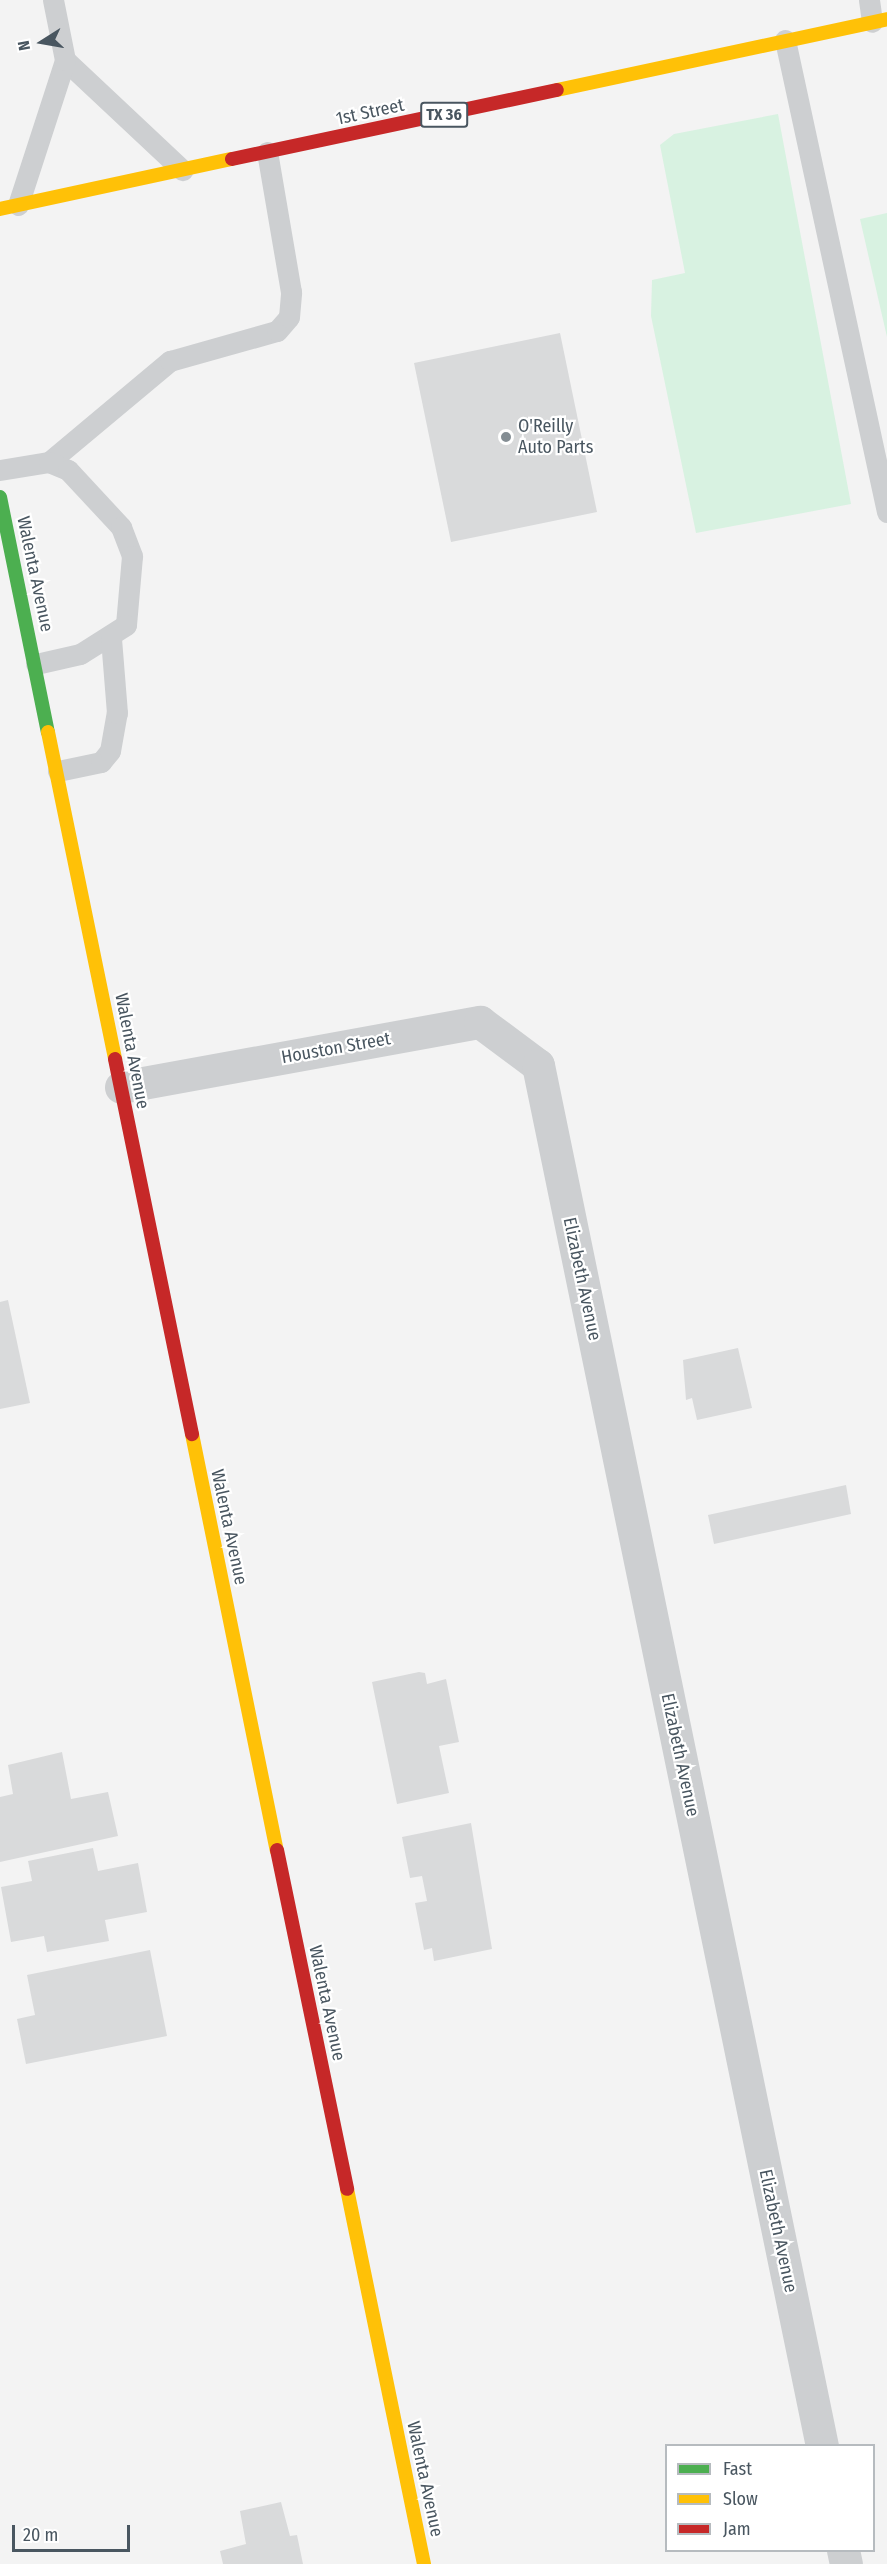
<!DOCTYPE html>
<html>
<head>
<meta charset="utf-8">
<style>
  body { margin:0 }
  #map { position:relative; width:887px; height:2564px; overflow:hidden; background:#f3f3f3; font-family:"Fira Sans Condensed",sans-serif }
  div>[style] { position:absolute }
  .green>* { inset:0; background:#d8f2e1 }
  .building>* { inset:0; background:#d9dadb }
  .lane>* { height:21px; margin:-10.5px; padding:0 10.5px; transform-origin:10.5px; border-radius:10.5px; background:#cdcfd1 }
  .street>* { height:33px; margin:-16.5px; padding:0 16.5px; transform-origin:16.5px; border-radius:16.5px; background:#cdcfd1 }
  .fast>* { height:14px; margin:-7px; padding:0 7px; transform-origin:7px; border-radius:7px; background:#4caf50 }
  .slow>* { height:14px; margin:-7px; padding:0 7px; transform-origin:7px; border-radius:7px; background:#ffc107 }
  .jam>* { height:14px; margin:-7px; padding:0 7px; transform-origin:7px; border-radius:7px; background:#c62828 }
  .dots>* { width:16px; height:16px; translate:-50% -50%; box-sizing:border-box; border:3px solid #fff; border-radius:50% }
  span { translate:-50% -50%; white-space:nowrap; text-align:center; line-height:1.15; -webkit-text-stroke:4.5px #fff; paint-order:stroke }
  .shield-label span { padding:2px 4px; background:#fff; border:2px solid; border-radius:4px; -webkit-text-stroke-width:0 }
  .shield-label { font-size:16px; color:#495660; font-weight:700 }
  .street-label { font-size:18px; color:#495660 }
  .poi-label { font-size:18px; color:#495660 }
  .left { translate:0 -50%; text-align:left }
  .legend { position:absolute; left:665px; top:2444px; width:210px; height:108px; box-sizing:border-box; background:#fff; border:2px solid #b6bbbf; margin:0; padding:8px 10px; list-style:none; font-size:18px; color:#495660 }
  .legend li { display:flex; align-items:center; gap:12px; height:30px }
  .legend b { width:30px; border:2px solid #b6bbbf }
  .north { position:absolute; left:12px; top:12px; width:60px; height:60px; -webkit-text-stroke:4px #fff; paint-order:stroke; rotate:259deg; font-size:16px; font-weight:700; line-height:24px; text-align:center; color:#495660 }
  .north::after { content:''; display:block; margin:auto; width:21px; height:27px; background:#495660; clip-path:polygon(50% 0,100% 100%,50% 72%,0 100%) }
  .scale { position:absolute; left:12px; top:2525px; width:118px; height:27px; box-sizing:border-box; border:3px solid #495660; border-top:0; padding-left:8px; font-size:18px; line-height:21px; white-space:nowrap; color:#495660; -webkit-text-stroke:4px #fff; paint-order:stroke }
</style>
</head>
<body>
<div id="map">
  <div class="green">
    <div style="clip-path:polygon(778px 114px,851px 504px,696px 533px,651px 316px,652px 280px,685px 273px,660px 145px,674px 134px)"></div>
    <div style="clip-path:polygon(887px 213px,887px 337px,860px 219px)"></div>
  </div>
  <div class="building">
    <div style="clip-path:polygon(560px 333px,597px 512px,451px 542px,414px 363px)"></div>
    <div style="clip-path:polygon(8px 1300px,30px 1403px,0 1409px,0 1302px)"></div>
    <div style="clip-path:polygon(738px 1348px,752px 1408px,697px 1420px,692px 1398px,686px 1400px,683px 1360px)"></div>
    <div style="clip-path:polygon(846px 1485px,851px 1514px,714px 1544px,708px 1515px)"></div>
    <div style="clip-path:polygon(419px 1672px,425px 1673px,427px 1684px,446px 1679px,459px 1742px,439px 1746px,449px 1793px,397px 1804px,372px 1682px)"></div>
    <div style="clip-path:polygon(62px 1752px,71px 1799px,108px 1792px,118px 1836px,0 1862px,0 1797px,13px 1794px,8px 1765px)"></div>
    <div style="clip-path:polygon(471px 1823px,492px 1949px,434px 1961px,432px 1948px,424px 1950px,415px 1903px,427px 1901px,422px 1876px,410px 1878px,402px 1837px)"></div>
    <div style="clip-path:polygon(93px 1848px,98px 1871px,138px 1863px,147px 1912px,105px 1920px,109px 1941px,47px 1952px,44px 1936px,11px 1942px,1px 1887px,32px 1881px,28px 1861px)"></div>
    <div style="clip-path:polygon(150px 1950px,167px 2036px,26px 2064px,17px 2019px,35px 2015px,27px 1975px)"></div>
    <div style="clip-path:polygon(281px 2502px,290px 2536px,297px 2535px,303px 2564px,223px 2564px,220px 2551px,246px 2544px,240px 2511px)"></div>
  </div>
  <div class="lane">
    <div style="left:869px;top:0;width:22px;rotate:82deg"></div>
    <div style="left:785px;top:40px;width:483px;rotate:77.8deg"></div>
    <div style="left:65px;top:60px;width:161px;rotate:43.2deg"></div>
    <div style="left:18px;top:205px;width:152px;rotate:-72deg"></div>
    <div style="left:65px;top:60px;width:61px;rotate:-101.3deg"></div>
    <div style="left:49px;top:462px;width:158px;rotate:-39.9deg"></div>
    <div style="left:170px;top:361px;width:111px;rotate:-15.7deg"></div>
    <div style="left:277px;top:331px;width:18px;rotate:-49deg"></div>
    <div style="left:289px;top:317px;width:25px;rotate:-85deg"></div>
    <div style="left:291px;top:292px;width:142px;rotate:-99.7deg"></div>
    <div style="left:0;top:470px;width:50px;rotate:-9.3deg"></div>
    <div style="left:49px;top:462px;width:21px;rotate:23deg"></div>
    <div style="left:68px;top:470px;width:78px;rotate:47.1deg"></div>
    <div style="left:121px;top:527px;width:31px;rotate:69deg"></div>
    <div style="left:132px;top:556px;width:69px;rotate:95deg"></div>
    <div style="left:126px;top:625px;width:54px;rotate:147.8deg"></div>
    <div style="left:80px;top:654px;width:45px;rotate:167.2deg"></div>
    <div style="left:58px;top:771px;width:44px;rotate:-11.8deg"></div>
    <div style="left:101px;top:762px;width:14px;rotate:-51deg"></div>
    <div style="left:110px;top:751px;width:39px;rotate:-80deg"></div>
    <div style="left:117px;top:713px;width:75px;rotate:-94.6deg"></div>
  </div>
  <div class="street">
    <div style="left:121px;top:1087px;width:365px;rotate:-10.3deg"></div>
    <div style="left:480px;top:1022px;width:72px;rotate:36.6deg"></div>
    <div style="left:538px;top:1065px;width:1410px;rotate:78.38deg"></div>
    <div style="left:843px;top:2550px;width:14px;rotate:78deg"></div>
  </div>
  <div class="fast">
    <div style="left:0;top:497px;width:240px;rotate:78.5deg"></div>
  </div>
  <div class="slow">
    <div style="left:557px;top:90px;width:338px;rotate:-12.1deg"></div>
    <div style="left:0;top:209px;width:237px;rotate:-12.2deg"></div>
    <div style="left:48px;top:732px;width:334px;rotate:78.4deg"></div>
    <div style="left:192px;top:1434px;width:425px;rotate:78.5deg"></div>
    <div style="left:347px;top:2189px;width:383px;rotate:78.4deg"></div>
  </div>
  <div class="jam">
    <div style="left:232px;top:159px;width:332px;rotate:-12deg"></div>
    <div style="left:115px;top:1059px;width:383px;rotate:78.4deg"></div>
    <div style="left:277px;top:1850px;width:346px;rotate:78.3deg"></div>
  </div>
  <div class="dots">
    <div style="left:506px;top:437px;background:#848d93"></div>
  </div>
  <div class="shield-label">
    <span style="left:444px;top:115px">TX 36</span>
  </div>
  <div class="street-label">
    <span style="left:370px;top:112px;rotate:-12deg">1st Street</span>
    <span style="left:35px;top:574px;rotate:78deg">Walenta Avenue</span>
    <span style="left:336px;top:1048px;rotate:-10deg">Houston Street</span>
    <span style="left:132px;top:1051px;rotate:79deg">Walenta Avenue</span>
    <span style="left:582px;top:1279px;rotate:78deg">Elizabeth Avenue</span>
    <span style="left:229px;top:1527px;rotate:78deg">Walenta Avenue</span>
    <span style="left:680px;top:1755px;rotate:78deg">Elizabeth Avenue</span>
    <span style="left:327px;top:2003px;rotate:78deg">Walenta Avenue</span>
    <span style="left:778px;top:2231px;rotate:78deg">Elizabeth Avenue</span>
    <span style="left:425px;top:2479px;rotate:78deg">Walenta Avenue</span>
  </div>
  <div class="poi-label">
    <span class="left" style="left:518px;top:437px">O'Reilly<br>Auto Parts</span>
  </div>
  <ul class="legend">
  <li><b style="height:8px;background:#4caf50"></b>Fast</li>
  <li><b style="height:8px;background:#ffc107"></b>Slow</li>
  <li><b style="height:8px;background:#c62828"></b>Jam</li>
  </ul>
  <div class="north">N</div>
  <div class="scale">20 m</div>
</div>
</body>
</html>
